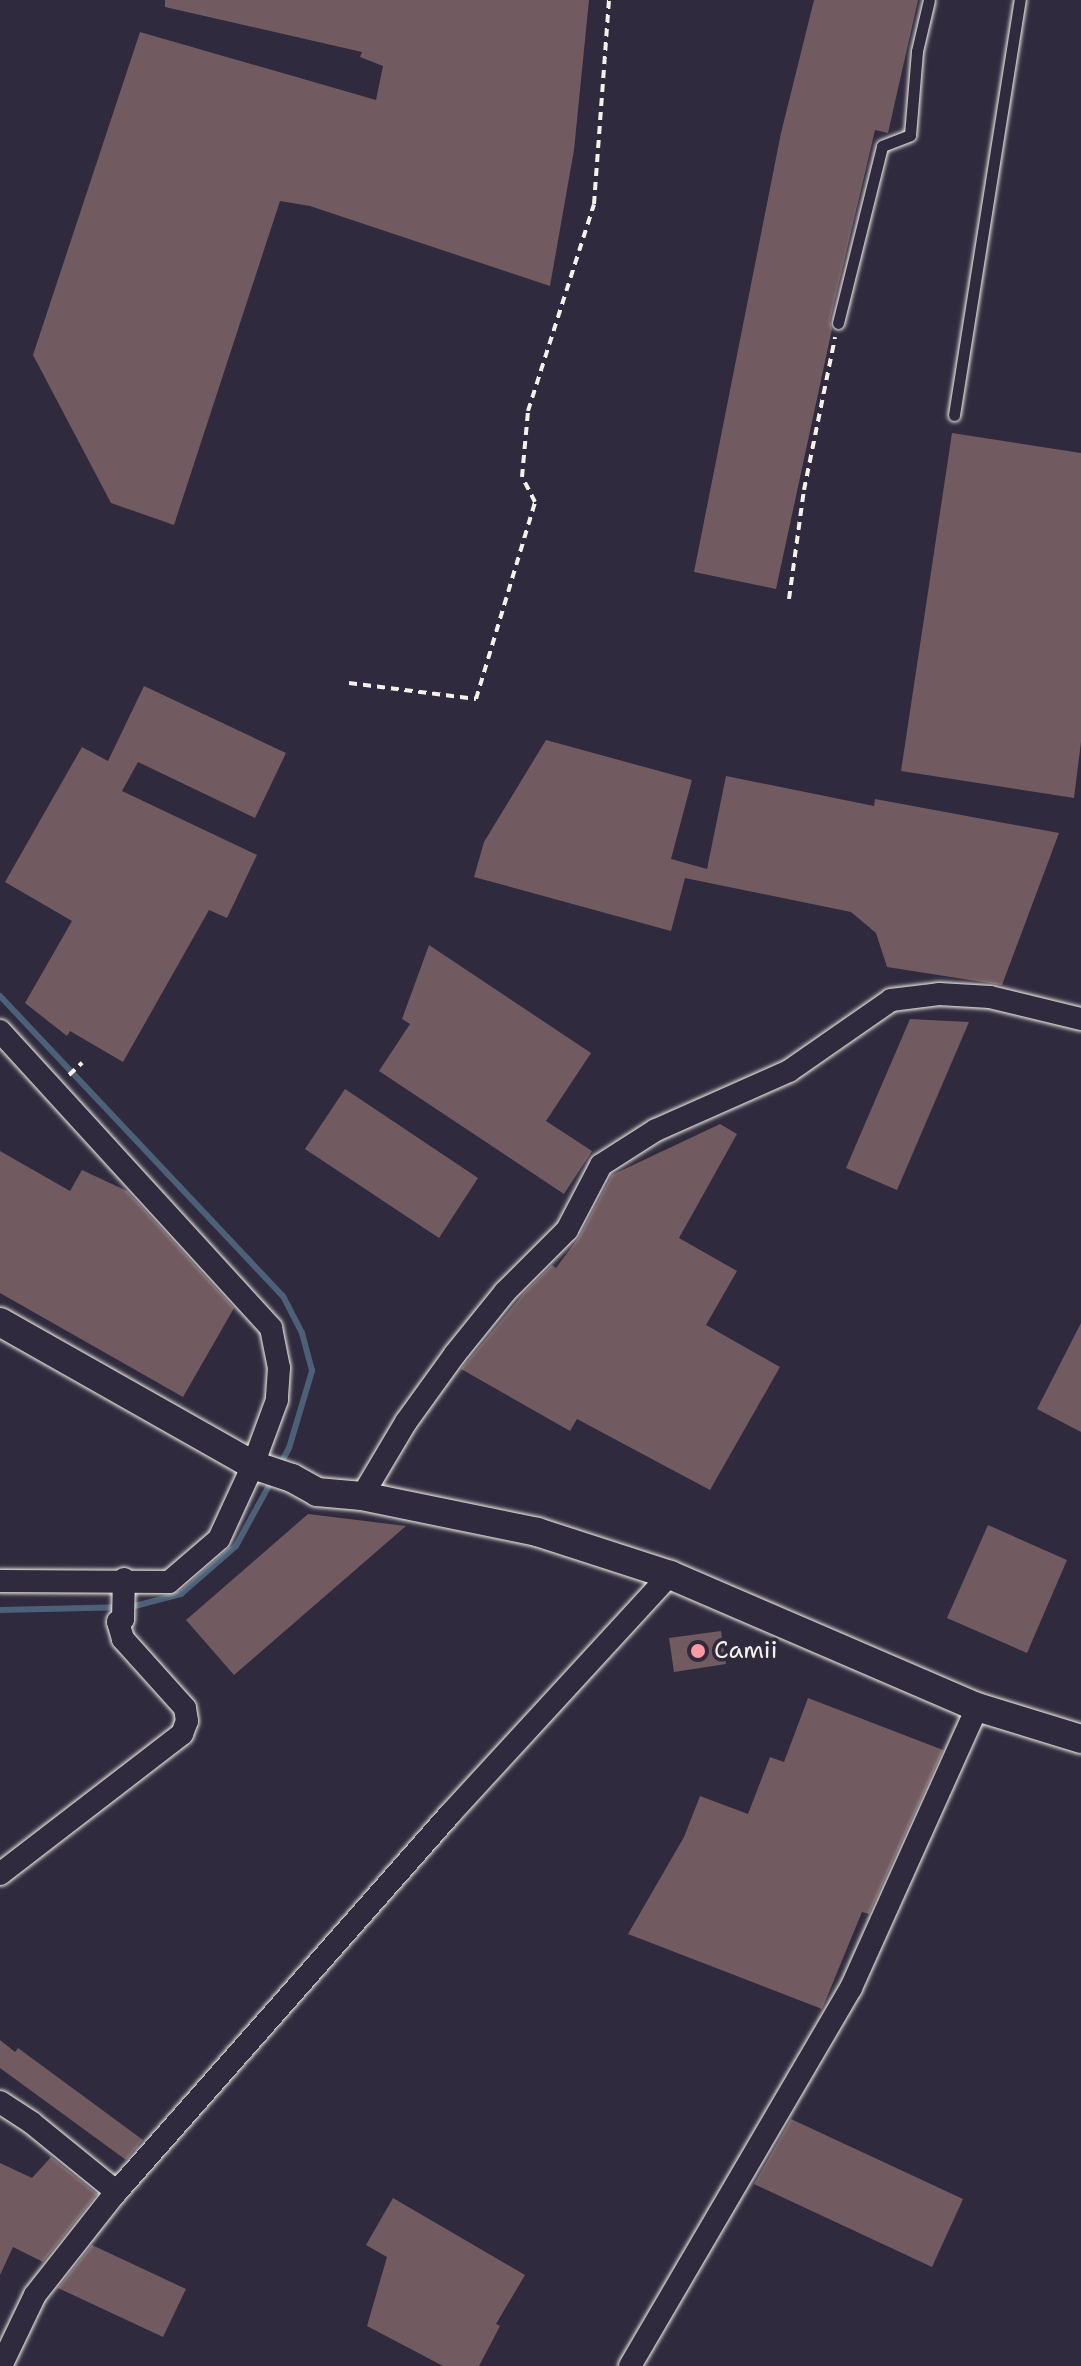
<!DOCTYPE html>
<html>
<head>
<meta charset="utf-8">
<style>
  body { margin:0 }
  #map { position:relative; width:1081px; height:2366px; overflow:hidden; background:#2f2a3d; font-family:"Shantell Sans",sans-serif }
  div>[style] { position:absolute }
  .stream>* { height:6px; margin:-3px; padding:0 3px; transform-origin:3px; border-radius:3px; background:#4c6177 }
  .building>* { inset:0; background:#715b60 }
  .path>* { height:4px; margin-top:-2px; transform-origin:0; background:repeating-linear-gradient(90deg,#f4f1e8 0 8px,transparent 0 14px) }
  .roads { filter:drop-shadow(0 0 2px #f4f1e8) drop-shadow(0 0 2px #f4f1e8) }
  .service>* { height:11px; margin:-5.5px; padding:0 5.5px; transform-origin:5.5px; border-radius:5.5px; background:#2f2a3d }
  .minor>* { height:22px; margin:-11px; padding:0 11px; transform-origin:11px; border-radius:11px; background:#2f2a3d }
  .tertiary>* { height:28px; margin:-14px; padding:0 14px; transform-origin:14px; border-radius:14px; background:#2f2a3d }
  .dots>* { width:22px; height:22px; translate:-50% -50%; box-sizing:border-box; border:4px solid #2f2a3d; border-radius:50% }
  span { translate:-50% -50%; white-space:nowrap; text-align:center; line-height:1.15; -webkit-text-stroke:7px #2f2a3d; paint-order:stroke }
  .poi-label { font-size:24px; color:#f4f1e8 }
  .left { translate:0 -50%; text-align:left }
</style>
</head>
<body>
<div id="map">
  <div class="stream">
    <div style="left:0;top:996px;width:412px;rotate:46.7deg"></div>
    <div style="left:283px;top:1296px;width:42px;rotate:62.8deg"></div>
    <div style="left:302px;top:1333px;width:39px;rotate:75deg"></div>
    <div style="left:312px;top:1371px;width:80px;rotate:106.6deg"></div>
    <div style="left:289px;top:1448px;width:19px;rotate:118deg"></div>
    <div style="left:0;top:1610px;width:131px;rotate:-1.3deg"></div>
    <div style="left:131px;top:1607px;width:52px;rotate:-14.6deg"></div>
    <div style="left:181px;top:1594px;width:73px;rotate:-41.1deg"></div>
    <div style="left:236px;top:1546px;width:77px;rotate:-61.4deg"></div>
  </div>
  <div class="building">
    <div style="clip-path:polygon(165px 0,589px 0,574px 150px,550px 286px,310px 206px,280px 201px,174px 525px,111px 503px,33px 355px,140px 32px,376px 100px,383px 66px,360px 57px,362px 52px,165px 7px)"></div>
    <div style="clip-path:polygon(814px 0,918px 0,888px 133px,875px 130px,830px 321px,832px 329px,776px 589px,694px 572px,781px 133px)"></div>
    <div style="clip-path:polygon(952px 433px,1081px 453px,1081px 742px,1074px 798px,901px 771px)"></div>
    <div style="clip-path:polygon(144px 686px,286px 753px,255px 818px,138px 762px,122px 791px,257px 855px,227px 918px,209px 910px,123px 1062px,70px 1031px,67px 1036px,25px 1003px,72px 921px,5px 882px,82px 747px,108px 761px)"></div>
    <div style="clip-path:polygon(546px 740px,692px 780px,671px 859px,707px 869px,726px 776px,874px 806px,875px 799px,1059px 833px,1002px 985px,887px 967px,876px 933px,851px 912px,685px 878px,671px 931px,474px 877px,484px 842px)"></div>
    <div style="clip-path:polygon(429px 945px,591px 1053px,546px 1121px,592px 1151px,564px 1194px,379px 1071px,410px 1024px,402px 1019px)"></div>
    <div style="clip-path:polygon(910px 1019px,969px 1022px,897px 1190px,846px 1168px)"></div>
    <div style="clip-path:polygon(345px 1089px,478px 1178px,439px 1238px,305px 1149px)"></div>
    <div style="clip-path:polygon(720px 1124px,737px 1134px,679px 1238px,737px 1271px,706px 1325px,780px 1367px,710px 1490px,577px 1419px,570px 1431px,461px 1369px,524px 1293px,552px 1265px,556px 1268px,579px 1237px,612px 1175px)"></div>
    <div style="clip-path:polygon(0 1151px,70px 1191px,82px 1170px,127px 1191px,234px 1308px,183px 1397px,0 1293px)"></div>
    <div style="clip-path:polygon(1081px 1323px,1081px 1432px,1037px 1409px)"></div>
    <div style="clip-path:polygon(308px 1514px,406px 1526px,234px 1675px,186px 1620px)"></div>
    <div style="clip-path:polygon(988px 1525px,1067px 1560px,1027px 1653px,947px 1618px)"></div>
    <div style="clip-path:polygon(721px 1631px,726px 1664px,674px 1672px,669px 1638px)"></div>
    <div style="clip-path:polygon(808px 1698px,943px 1750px,869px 1914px,862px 1912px,822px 2009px,628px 1934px,684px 1837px,700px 1796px,748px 1814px,770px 1757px,784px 1762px)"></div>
    <div style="clip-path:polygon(0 2040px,15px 2052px,18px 2048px,143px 2140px,126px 2160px,0 2068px)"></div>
    <div style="clip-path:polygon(791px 2119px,963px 2199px,932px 2267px,754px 2184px)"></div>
    <div style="clip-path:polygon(51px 2157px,97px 2194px,43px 2262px,13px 2247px,0 2275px,0 2163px,32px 2178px)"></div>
    <div style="clip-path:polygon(393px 2198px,525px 2275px,496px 2324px,500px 2326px,479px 2366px,443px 2366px,367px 2326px,387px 2257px,366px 2245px)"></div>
    <div style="clip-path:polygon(92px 2245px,186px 2289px,163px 2337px,58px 2288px)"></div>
  </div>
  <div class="path">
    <div style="left:789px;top:599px;width:110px;rotate:-82.2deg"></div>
    <div style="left:804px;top:490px;width:156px;rotate:-78.5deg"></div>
    <div style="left:349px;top:683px;width:128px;rotate:7.2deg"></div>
    <div style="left:476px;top:699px;width:206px;rotate:-73.3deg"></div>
    <div style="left:535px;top:502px;width:28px;rotate:-117deg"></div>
    <div style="left:522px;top:477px;width:66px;rotate:-84.8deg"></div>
    <div style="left:528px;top:411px;width:217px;rotate:-72.3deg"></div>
    <div style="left:594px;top:204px;width:205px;rotate:-85.8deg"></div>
    <div style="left:69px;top:1075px;width:18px;rotate:-43deg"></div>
  </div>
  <div class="roads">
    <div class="service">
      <div style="left:838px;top:323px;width:182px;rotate:-76deg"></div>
      <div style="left:882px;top:146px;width:30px;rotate:-21deg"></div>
      <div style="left:910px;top:135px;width:84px;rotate:-85.2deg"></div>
      <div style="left:917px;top:51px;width:52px;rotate:-76.8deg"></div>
      <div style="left:954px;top:415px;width:420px;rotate:-81deg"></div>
    </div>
    <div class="minor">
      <div style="left:0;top:1031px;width:402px;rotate:47.6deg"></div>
      <div style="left:271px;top:1328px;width:41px;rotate:78.7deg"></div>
      <div style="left:279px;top:1368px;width:32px;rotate:94deg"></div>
      <div style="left:277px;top:1400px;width:69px;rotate:110.3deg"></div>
      <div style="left:253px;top:1465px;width:81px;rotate:114.7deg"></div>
      <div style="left:219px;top:1539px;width:66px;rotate:139.3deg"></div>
      <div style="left:169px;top:1582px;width:169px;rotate:-179.7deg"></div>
      <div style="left:362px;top:1496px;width:86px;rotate:-59.3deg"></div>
      <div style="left:406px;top:1422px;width:84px;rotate:-54.2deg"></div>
      <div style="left:455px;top:1354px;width:80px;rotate:-51.1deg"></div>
      <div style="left:505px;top:1292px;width:88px;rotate:-45deg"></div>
      <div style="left:567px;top:1230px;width:73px;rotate:-62.4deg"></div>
      <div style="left:601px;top:1165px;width:65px;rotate:-32.5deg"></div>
      <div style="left:656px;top:1130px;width:145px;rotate:-23.9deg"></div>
      <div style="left:789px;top:1071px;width:124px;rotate:-34.8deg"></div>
      <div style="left:891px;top:1000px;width:48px;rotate:-7.1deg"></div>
      <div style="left:939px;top:994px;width:51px;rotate:3.4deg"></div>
      <div style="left:990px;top:997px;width:94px;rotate:13.6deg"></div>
      <div style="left:0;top:1874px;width:230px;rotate:-37.6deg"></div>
      <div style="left:182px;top:1734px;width:14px;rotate:-69deg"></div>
      <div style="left:187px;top:1721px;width:13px;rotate:-99deg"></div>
      <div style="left:185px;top:1708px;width:93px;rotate:-131.9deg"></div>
      <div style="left:123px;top:1639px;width:18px;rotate:-106deg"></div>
      <div style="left:118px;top:1622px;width:6px;rotate:-31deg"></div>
      <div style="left:123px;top:1619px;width:40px;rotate:-88.6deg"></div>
      <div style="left:0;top:2102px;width:38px;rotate:33deg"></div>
      <div style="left:32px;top:2123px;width:109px;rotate:39.1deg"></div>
      <div style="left:1px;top:2366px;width:79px;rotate:-64.4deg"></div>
      <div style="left:35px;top:2295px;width:125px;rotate:-51.8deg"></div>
      <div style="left:112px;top:2197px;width:511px;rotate:-48.57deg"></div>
      <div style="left:450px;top:1814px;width:325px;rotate:-47.4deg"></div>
      <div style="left:630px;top:2366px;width:438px;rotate:-59.7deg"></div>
      <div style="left:851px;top:1988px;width:308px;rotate:-65.8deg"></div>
    </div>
    <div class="tertiary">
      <div style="left:0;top:1322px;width:291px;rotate:29.5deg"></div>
      <div style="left:253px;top:1465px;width:41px;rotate:18.4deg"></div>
      <div style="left:292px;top:1478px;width:29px;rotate:29deg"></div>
      <div style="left:317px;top:1492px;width:45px;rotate:5.1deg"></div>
      <div style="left:362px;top:1496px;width:179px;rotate:11.6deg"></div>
      <div style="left:537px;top:1532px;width:140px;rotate:17.9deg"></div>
      <div style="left:670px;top:1575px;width:334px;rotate:23.3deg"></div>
      <div style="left:977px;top:1707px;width:109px;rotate:17.1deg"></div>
    </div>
  </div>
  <div class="dots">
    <div style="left:698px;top:1651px;background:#ff9aa2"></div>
  </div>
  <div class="poi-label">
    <span class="left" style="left:714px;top:1651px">Camii</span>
  </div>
</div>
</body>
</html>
